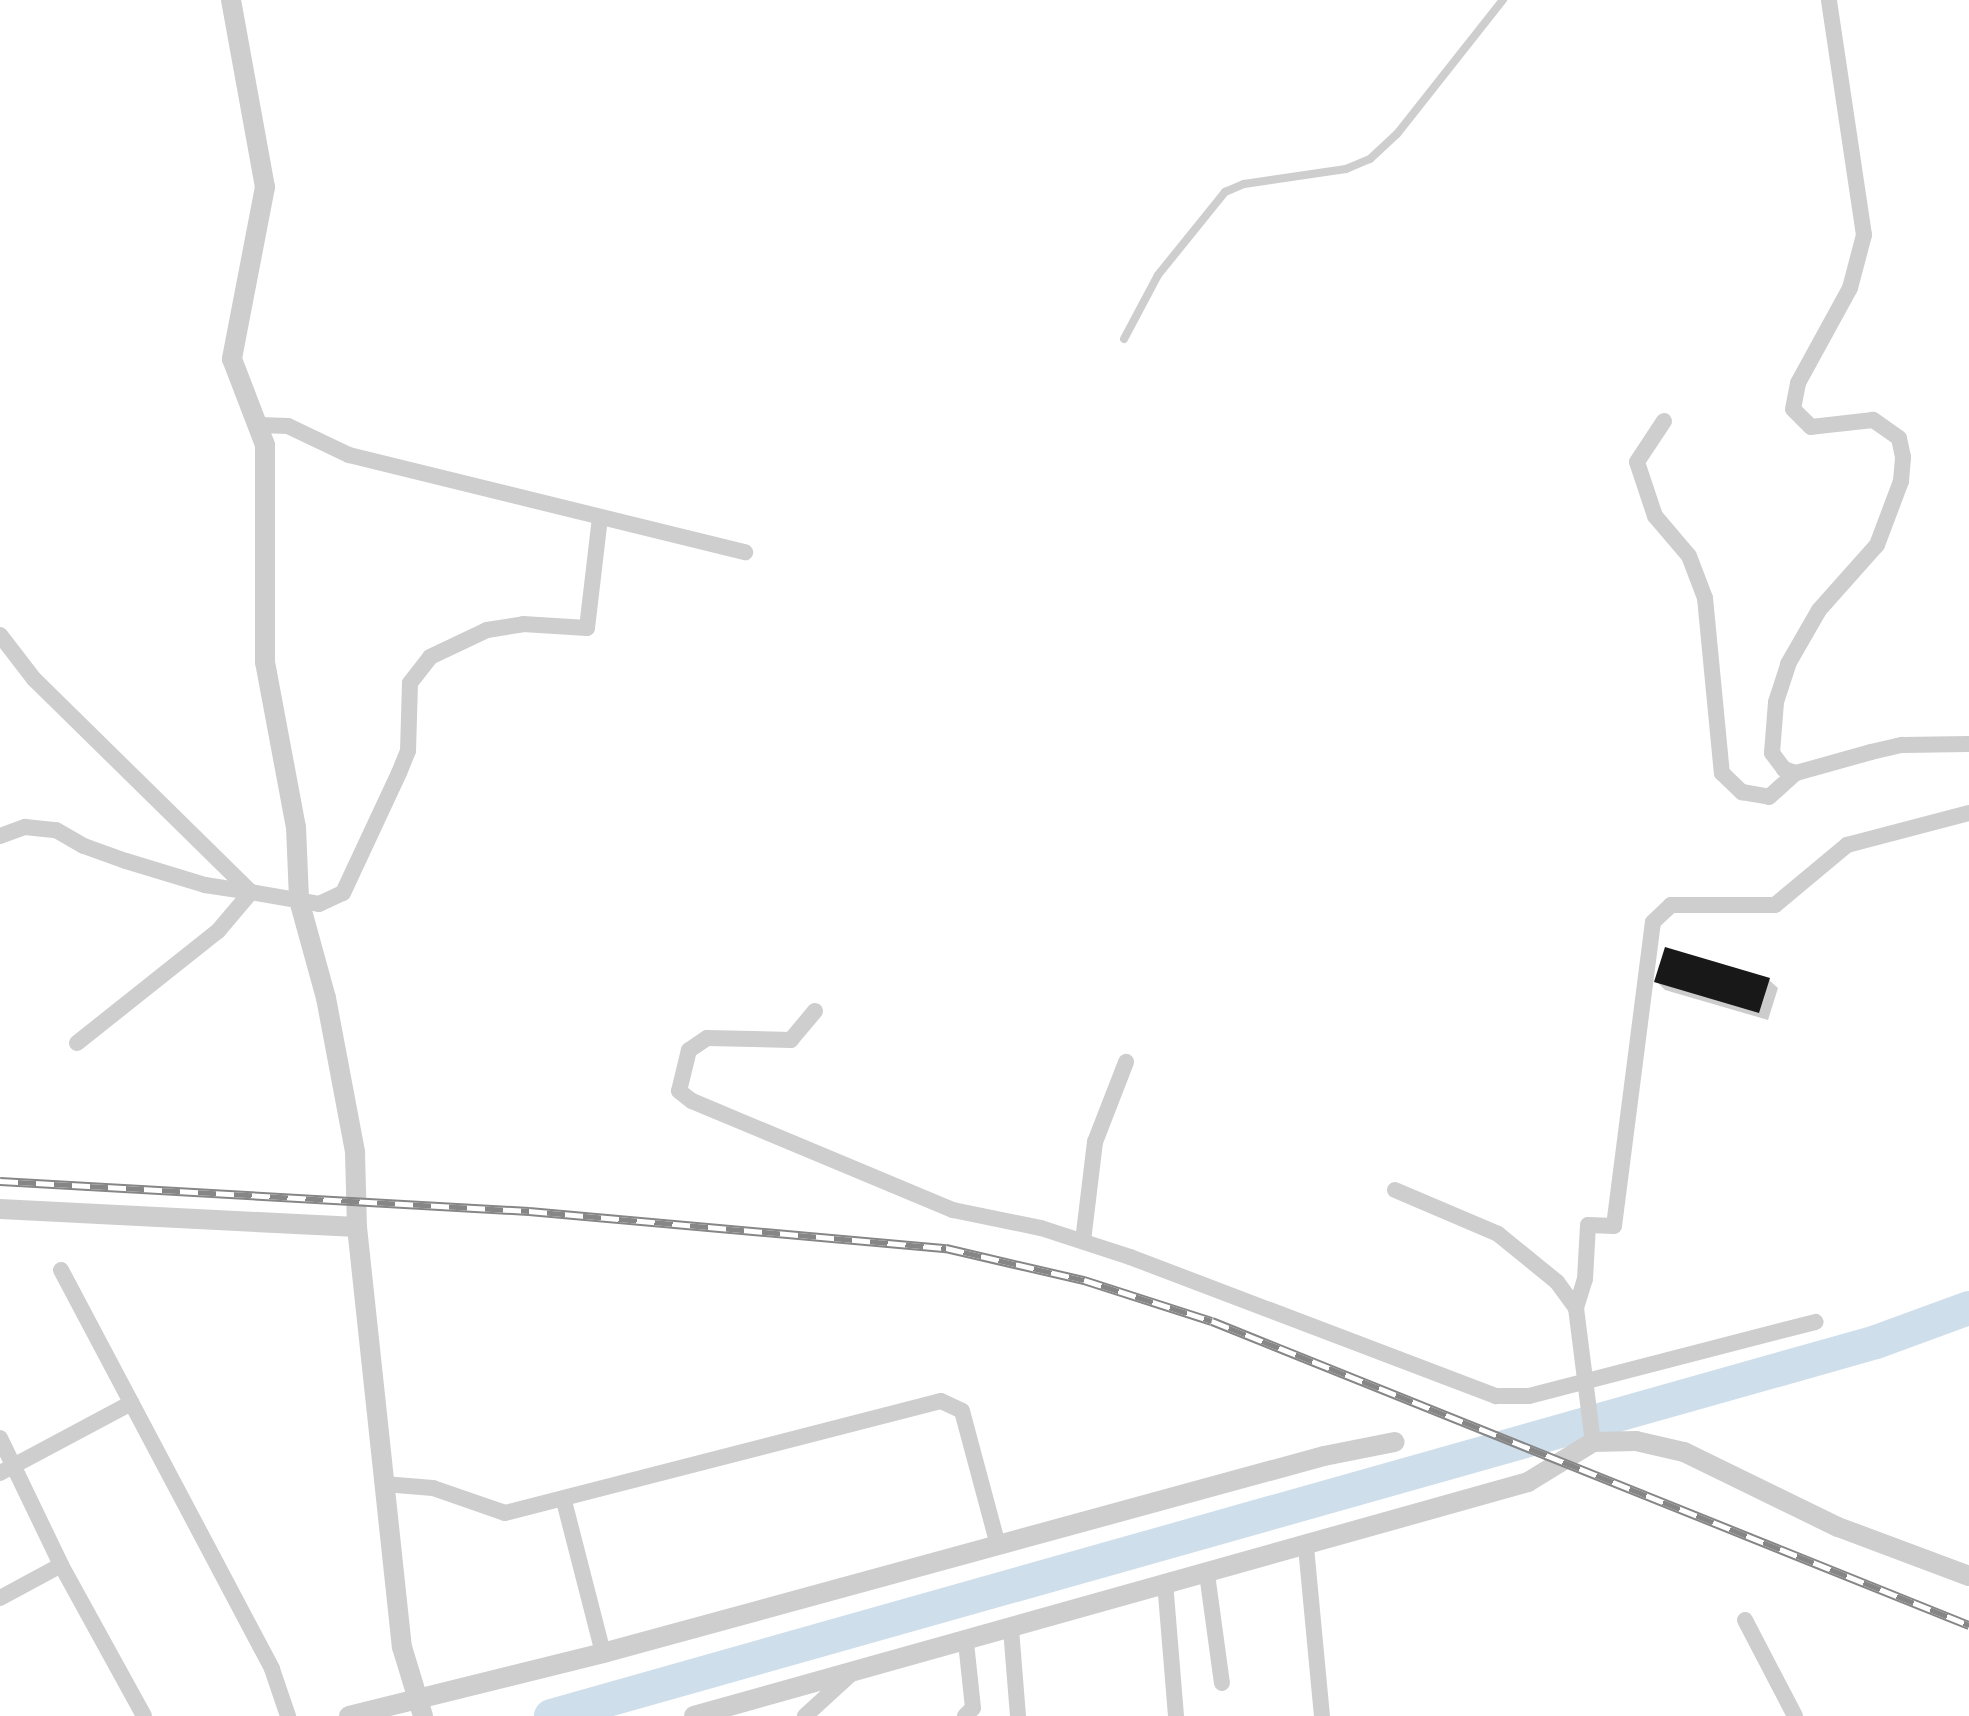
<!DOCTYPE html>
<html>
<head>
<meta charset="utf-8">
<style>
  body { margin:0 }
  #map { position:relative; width:1969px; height:1716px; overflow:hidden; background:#fff; font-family:"Space Grotesk",sans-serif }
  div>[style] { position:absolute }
  .shadow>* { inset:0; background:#0003 }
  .river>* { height:34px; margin:-17px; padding:0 17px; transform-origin:17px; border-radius:17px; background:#cedeeb }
  .building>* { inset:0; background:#181818 }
  .service>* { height:8px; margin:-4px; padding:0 4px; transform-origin:4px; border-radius:4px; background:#cecece }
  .minor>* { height:16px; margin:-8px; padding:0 8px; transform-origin:8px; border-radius:8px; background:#cecece }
  .tertiary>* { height:20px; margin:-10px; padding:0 10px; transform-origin:10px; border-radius:10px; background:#cecece }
  .rail>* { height:9px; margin-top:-4.5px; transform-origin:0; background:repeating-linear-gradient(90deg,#fff 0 18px,#868686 0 36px); box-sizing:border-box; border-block:2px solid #868686 }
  span { translate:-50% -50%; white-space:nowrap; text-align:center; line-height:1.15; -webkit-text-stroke:8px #fff; paint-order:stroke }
</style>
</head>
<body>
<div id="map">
  <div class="shadow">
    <div style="clip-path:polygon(1769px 980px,1778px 988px,1768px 1020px,1665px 990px,1656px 981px)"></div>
  </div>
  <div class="river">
    <div style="left:551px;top:1716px;width:1377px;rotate:-15.76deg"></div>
    <div style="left:1876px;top:1342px;width:99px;rotate:-20.1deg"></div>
  </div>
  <div class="building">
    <div style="clip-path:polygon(1665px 947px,1770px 978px,1759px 1013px,1654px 982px)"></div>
  </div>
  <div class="service">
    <div style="left:1124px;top:339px;width:72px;rotate:-62deg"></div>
    <div style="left:1158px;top:275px;width:107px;rotate:-51.1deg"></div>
    <div style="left:1225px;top:192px;width:21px;rotate:-23deg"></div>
    <div style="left:1244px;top:184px;width:103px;rotate:-8.4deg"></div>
    <div style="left:1346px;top:169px;width:26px;rotate:-23deg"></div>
    <div style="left:1370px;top:159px;width:37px;rotate:-43deg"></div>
    <div style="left:1397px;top:134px;width:171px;rotate:-51.7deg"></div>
  </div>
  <div class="minor">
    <div style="left:1664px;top:421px;width:49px;rotate:123.4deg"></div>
    <div style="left:1637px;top:462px;width:57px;rotate:71.6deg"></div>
    <div style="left:1655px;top:516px;width:52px;rotate:49.6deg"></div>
    <div style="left:1689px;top:556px;width:45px;rotate:69.1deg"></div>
    <div style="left:1705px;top:598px;width:176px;rotate:84.5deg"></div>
    <div style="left:1722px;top:773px;width:28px;rotate:44deg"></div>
    <div style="left:1742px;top:792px;width:27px;rotate:10deg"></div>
    <div style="left:1769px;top:797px;width:36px;rotate:-42deg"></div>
    <div style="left:1796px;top:773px;width:78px;rotate:-15.6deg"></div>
    <div style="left:1871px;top:752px;width:32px;rotate:-13deg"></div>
    <div style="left:1902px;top:745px;width:67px;rotate:-0.9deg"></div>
    <div style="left:260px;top:425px;width:28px;rotate:2deg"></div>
    <div style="left:288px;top:426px;width:68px;rotate:25.4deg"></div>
    <div style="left:349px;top:455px;width:408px;rotate:13.8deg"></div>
    <div style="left:0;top:635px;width:56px;rotate:52.3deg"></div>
    <div style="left:34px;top:679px;width:304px;rotate:44.5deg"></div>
    <div style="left:251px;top:892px;width:69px;rotate:10deg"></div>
    <div style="left:319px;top:904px;width:26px;rotate:-25deg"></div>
    <div style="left:343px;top:893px;width:132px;rotate:-65deg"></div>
    <div style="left:399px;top:773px;width:24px;rotate:-68deg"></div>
    <div style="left:408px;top:751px;width:68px;rotate:-88.3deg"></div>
    <div style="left:410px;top:683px;width:33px;rotate:-52deg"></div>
    <div style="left:430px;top:657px;width:63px;rotate:-25.3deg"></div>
    <div style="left:487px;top:630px;width:36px;rotate:-9deg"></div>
    <div style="left:523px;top:624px;width:64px;rotate:3.6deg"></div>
    <div style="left:587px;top:628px;width:111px;rotate:-83.3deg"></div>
    <div style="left:1796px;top:773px;width:13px;rotate:-162deg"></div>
    <div style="left:1784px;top:769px;width:20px;rotate:-127deg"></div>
    <div style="left:1772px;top:753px;width:51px;rotate:-85.5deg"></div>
    <div style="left:1776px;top:702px;width:40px;rotate:-72deg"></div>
    <div style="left:1788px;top:664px;width:62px;rotate:-60.1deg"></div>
    <div style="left:1819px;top:610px;width:87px;rotate:-48.3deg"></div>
    <div style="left:1877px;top:545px;width:68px;rotate:-69.4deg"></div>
    <div style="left:1901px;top:481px;width:24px;rotate:-85deg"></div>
    <div style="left:1903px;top:457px;width:19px;rotate:-102deg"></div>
    <div style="left:1899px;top:438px;width:32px;rotate:-145deg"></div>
    <div style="left:1873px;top:420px;width:62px;rotate:173.6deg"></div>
    <div style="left:1811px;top:427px;width:25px;rotate:-135deg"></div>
    <div style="left:1793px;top:409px;width:26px;rotate:-79deg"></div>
    <div style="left:1798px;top:383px;width:108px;rotate:-61.3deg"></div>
    <div style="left:1850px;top:288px;width:55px;rotate:-75.2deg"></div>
    <div style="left:1864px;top:235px;width:238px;rotate:-98.5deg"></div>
    <div style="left:0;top:836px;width:27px;rotate:-20deg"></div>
    <div style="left:25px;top:827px;width:31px;rotate:6deg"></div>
    <div style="left:56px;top:830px;width:32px;rotate:30deg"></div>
    <div style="left:84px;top:846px;width:45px;rotate:19.7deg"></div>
    <div style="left:126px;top:861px;width:83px;rotate:16.9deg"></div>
    <div style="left:205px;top:885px;width:47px;rotate:8.7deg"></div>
    <div style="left:815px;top:1011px;width:38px;rotate:130deg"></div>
    <div style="left:791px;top:1040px;width:84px;rotate:-178.6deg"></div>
    <div style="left:707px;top:1038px;width:22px;rotate:146deg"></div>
    <div style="left:689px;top:1050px;width:42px;rotate:103.7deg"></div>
    <div style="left:679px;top:1091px;width:16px;rotate:38deg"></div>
    <div style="left:692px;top:1101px;width:283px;rotate:22.7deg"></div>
    <div style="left:953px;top:1210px;width:90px;rotate:11.6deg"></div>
    <div style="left:1041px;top:1228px;width:94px;rotate:18deg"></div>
    <div style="left:1130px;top:1257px;width:392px;rotate:20.8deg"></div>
    <div style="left:1496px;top:1396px;width:33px"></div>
    <div style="left:1529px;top:1396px;width:296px;rotate:-14.5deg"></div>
    <div style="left:77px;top:1043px;width:180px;rotate:-38.5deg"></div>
    <div style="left:218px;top:931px;width:51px;rotate:-49.8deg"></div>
    <div style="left:1395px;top:1190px;width:112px;rotate:23.1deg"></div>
    <div style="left:1498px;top:1234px;width:76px;rotate:39.1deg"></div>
    <div style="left:1557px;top:1282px;width:32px;rotate:54deg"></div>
    <div style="left:1576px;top:1308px;width:135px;rotate:82.8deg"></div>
    <div style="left:1083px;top:1241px;width:100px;rotate:-83.1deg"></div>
    <div style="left:1095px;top:1142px;width:86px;rotate:-68.8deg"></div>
    <div style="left:61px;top:1270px;width:451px;rotate:62.1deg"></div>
    <div style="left:272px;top:1669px;width:50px;rotate:71.2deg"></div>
    <div style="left:1576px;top:1308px;width:30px;rotate:-73deg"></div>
    <div style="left:1585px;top:1279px;width:54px;rotate:-86.8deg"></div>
    <div style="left:1588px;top:1225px;width:26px;rotate:2deg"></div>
    <div style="left:1614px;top:1226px;width:306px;rotate:-82.7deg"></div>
    <div style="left:1653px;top:922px;width:25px;rotate:-43deg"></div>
    <div style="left:1671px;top:905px;width:104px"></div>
    <div style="left:1775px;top:905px;width:94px;rotate:-39.8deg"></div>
    <div style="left:1847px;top:845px;width:126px;rotate:-14.7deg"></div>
    <div style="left:0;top:1438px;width:141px;rotate:64.3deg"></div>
    <div style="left:61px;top:1565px;width:172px;rotate:61.2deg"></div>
    <div style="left:0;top:1473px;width:149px;rotate:-28.1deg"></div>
    <div style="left:384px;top:1484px;width:49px;rotate:4.7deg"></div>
    <div style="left:433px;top:1488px;width:76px;rotate:19.1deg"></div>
    <div style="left:505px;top:1513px;width:450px;rotate:-14.4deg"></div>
    <div style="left:941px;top:1401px;width:23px;rotate:25deg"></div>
    <div style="left:962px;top:1411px;width:139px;rotate:75deg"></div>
    <div style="left:564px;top:1501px;width:157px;rotate:75.6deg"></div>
    <div style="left:1306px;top:1547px;width:170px;rotate:84.6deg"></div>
    <div style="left:1207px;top:1574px;width:110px;rotate:82.2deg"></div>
    <div style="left:1165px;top:1582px;width:134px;rotate:85.3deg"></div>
    <div style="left:0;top:1598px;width:69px;rotate:-28.4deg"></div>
    <div style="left:1745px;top:1620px;width:108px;rotate:62.5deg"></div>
    <div style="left:1011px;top:1629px;width:87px;rotate:85.4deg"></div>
    <div style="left:805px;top:1716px;width:62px;rotate:-42.4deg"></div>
    <div style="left:965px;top:1716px;width:11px;rotate:-45deg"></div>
    <div style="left:973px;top:1708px;width:66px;rotate:-96.1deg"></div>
  </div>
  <div class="tertiary">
    <div style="left:231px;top:0;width:190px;rotate:79.7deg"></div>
    <div style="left:265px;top:187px;width:175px;rotate:100.9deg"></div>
    <div style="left:232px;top:359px;width:92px;rotate:69deg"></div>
    <div style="left:265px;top:445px;width:217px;rotate:90deg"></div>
    <div style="left:265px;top:662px;width:168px;rotate:79.4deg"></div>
    <div style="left:296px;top:827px;width:73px;rotate:87.6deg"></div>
    <div style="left:299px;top:900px;width:102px;rotate:74.6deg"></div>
    <div style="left:326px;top:998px;width:157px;rotate:79.3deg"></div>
    <div style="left:355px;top:1152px;width:75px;rotate:88.5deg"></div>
    <div style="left:357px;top:1227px;width:422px;rotate:83.9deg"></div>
    <div style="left:402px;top:1647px;width:72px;rotate:73.1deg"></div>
    <div style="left:0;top:1209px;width:357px;rotate:2.9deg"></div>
    <div style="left:349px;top:1716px;width:262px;rotate:-13.9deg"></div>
    <div style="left:603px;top:1653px;width:747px;rotate:-15.28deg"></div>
    <div style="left:1324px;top:1456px;width:72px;rotate:-11.2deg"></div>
    <div style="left:694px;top:1716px;width:866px;rotate:-15.67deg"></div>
    <div style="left:1528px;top:1482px;width:76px;rotate:-31.6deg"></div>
    <div style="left:1593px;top:1442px;width:43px;rotate:-1.3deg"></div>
    <div style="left:1636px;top:1441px;width:49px;rotate:12.9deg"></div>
    <div style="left:1684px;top:1452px;width:171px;rotate:26deg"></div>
    <div style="left:1838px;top:1527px;width:140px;rotate:20.5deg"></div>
  </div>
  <div class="rail">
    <div style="left:0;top:1181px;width:530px;rotate:3.25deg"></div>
    <div style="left:529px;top:1211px;width:419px;rotate:5.1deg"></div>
    <div style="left:946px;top:1248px;width:142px;rotate:13.1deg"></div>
    <div style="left:1084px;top:1280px;width:134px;rotate:17.8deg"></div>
    <div style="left:1212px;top:1321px;width:816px;rotate:21.88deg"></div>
  </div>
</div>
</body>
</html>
